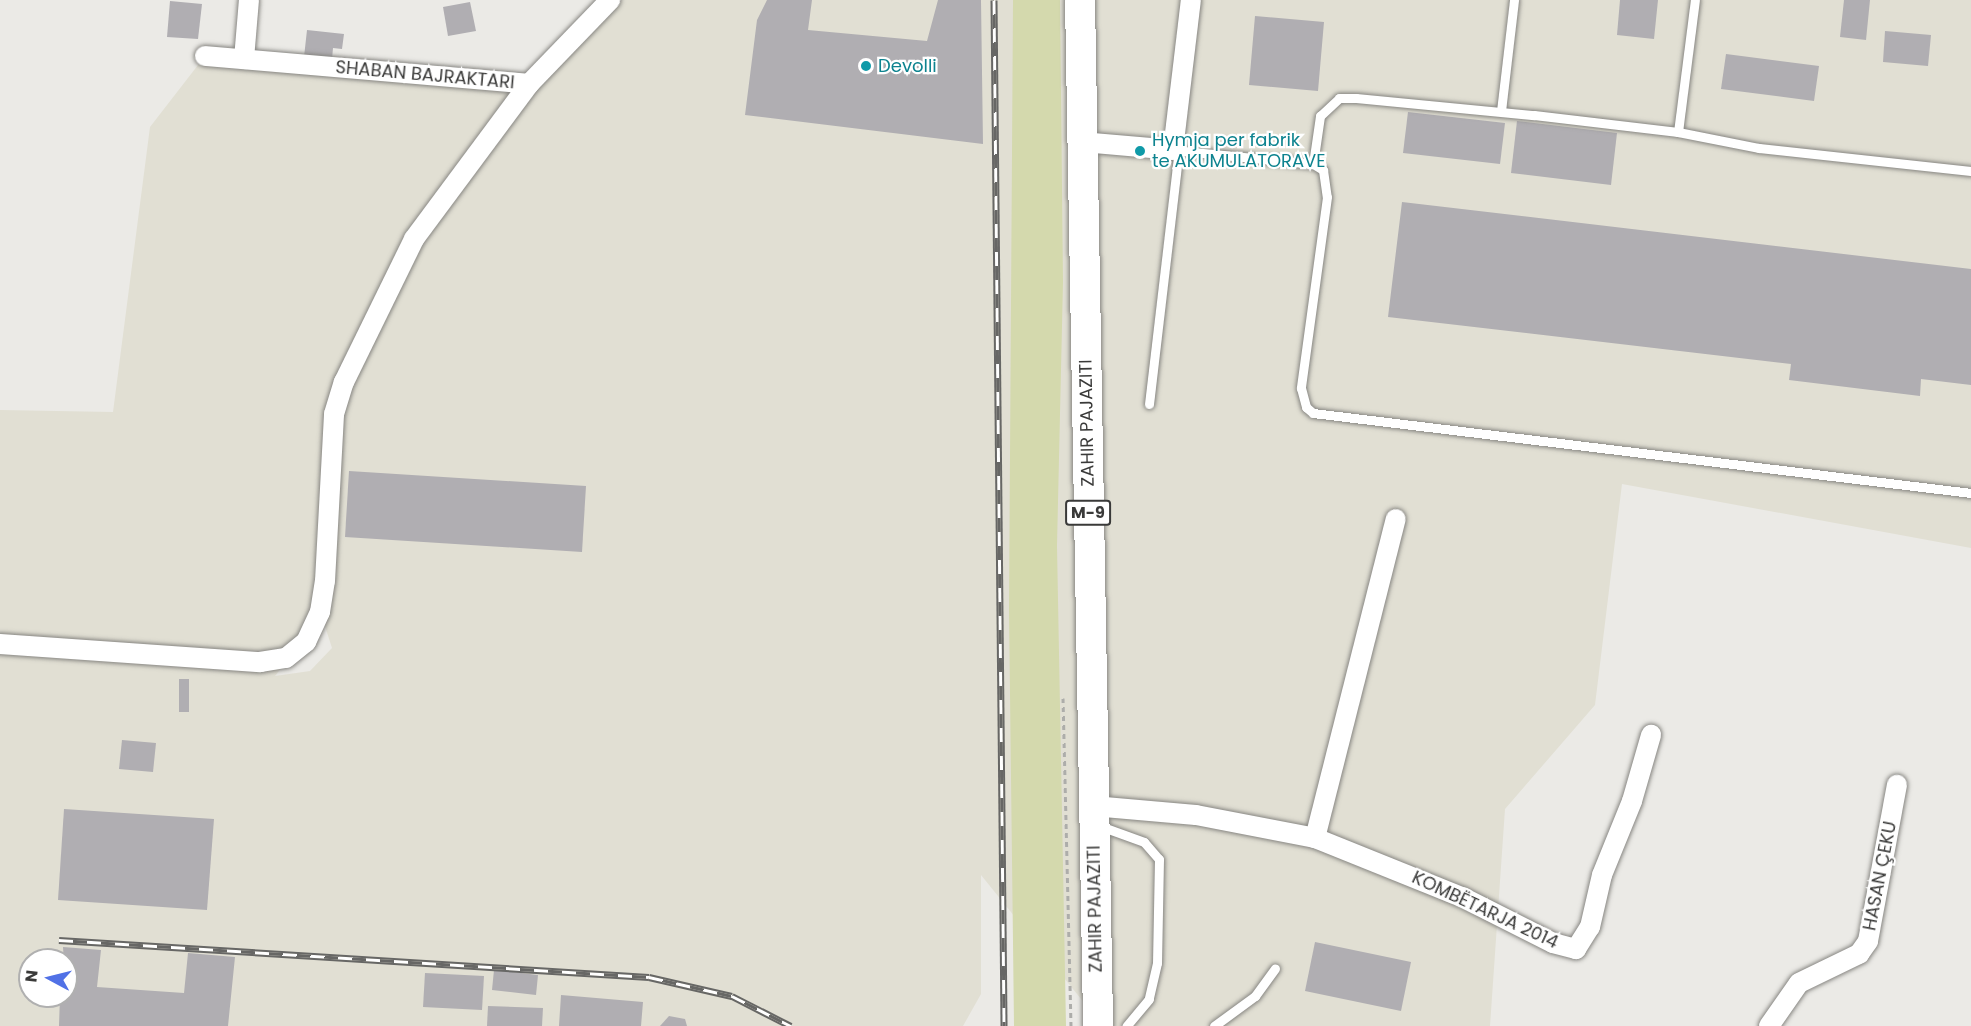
<!DOCTYPE html>
<html>
<head>
<meta charset="utf-8">
<style>
  body { margin:0 }
  #map { position:relative; width:1971px; height:1026px; overflow:hidden; background:#ebeae6; font-family:Poppins,sans-serif }
  div>[style] { position:absolute }
  .built>* { inset:0; background:#e1dfd3 }
  .green>* { inset:0; background:#d4d9ad }
  .building>* { inset:0; background:#b0aeb2 }
  .path>* { height:3px; margin-top:-1.5px; transform-origin:0; background:repeating-linear-gradient(90deg,#adadaa 0 4.5px,transparent 0 9px) }
  .roads { filter:drop-shadow(0 0 2px #878682) drop-shadow(0 0 2px #878682) }
  .service>* { height:9px; margin:-4.5px; padding:0 4.5px; transform-origin:4.5px; border-radius:4.5px; background:#fff }
  .minor>* { height:20px; margin:-10px; padding:0 10px; transform-origin:10px; border-radius:10px; background:#fff }
  .primary>* { height:30px; margin:-15px; padding:0 15px; transform-origin:15px; border-radius:15px; background:#fff }
  .rail>* { height:7px; margin-top:-3.5px; transform-origin:0; background:repeating-linear-gradient(90deg,#fff 0 14px,#676765 0 28px); box-sizing:border-box; border-block:2px solid #676765 }
  .dots>* { width:16px; height:16px; translate:-50% -50%; box-sizing:border-box; border:3px solid #fff; border-radius:50% }
  span { translate:-50% -50%; white-space:nowrap; text-align:center; line-height:1.15; -webkit-text-stroke:4.5px #fff; paint-order:stroke }
  .shield-label span { padding:2px 4px; background:#fff; border:2px solid; border-radius:4px; -webkit-text-stroke-width:0 }
  .shield-label { font-size:16px; color:#3a3a39; font-weight:700 }
  .culture-label { font-size:18px; color:#0d838f }
  .left { translate:0 -50%; text-align:left }
  .street-label { font-size:18px; color:#3a3a39 }
  .north { position:absolute; left:18px; top:948px; width:60px; height:60px; box-sizing:border-box; background:#fff; border:2px solid #b0b0b0; border-radius:50%; rotate:277deg; font-size:16px; font-weight:700; line-height:24px; text-align:center; color:#3a3a39 }
  .north::after { content:''; display:block; margin:auto; width:21px; height:27px; background:#5171e6; clip-path:polygon(50% 0,100% 100%,50% 72%,0 100%) }
</style>
</head>
<body>
<div id="map">
  <div class="built">
    <div style="clip-path:polygon(evenodd,610px 0,1971px 0,1971px 548px,1622px 484px,1595px 705px,1505px 809px,1490px 1026px,1098px 1026px,1098px 1020px,981px 875px,981px 994px,963px 1026px,0 1026px,0 410px,113px 412px,150px 127px,205px 56px,528px 84px,610px 0,322px 617px,332px 648px,310px 671px,275px 676px,322px 617px,610px 0,30px 960px,66px 960px,66px 996px,30px 996px,30px 960px)"></div>
  </div>
  <div class="green">
    <div style="clip-path:polygon(1013px 0,1060px 0,1063px 282px,1057px 546px,1066px 1026px,1014px 1026px,1009px 610px)"></div>
  </div>
  <div class="building">
    <div style="clip-path:polygon(767px 0,812px 0,808px 30px,927px 41px,938px 0,981px 0,983px 144px,745px 115px,757px 20px)"></div>
    <div style="clip-path:polygon(1620px 0,1658px 0,1654px 39px,1617px 35px)"></div>
    <div style="clip-path:polygon(1844px 0,1870px 0,1866px 40px,1840px 37px)"></div>
    <div style="clip-path:polygon(170px 1px,202px 4px,198px 39px,167px 37px)"></div>
    <div style="clip-path:polygon(470px 2px,476px 31px,448px 36px,443px 7px)"></div>
    <div style="clip-path:polygon(1255px 16px,1324px 22px,1318px 91px,1249px 85px)"></div>
    <div style="clip-path:polygon(307px 30px,344px 34px,342px 49px,333px 48px,332px 59px,304px 57px)"></div>
    <div style="clip-path:polygon(1885px 31px,1931px 35px,1928px 66px,1883px 62px)"></div>
    <div style="clip-path:polygon(1726px 54px,1819px 66px,1814px 101px,1721px 89px)"></div>
    <div style="clip-path:polygon(1408px 112px,1505px 123px,1500px 164px,1403px 153px)"></div>
    <div style="clip-path:polygon(1517px 121px,1617px 133px,1611px 185px,1511px 173px)"></div>
    <div style="clip-path:polygon(1402px 202px,1971px 269px,1971px 385px,1921px 379px,1920px 396px,1789px 380px,1791px 364px,1388px 317px)"></div>
    <div style="clip-path:polygon(349px 471px,586px 486px,582px 552px,345px 537px)"></div>
    <div style="clip-path:polygon(179px 679px,189px 679px,189px 712px,179px 712px)"></div>
    <div style="clip-path:polygon(122px 740px,156px 743px,153px 772px,119px 769px)"></div>
    <div style="clip-path:polygon(64px 809px,214px 819px,207px 910px,58px 900px)"></div>
    <div style="clip-path:polygon(1315px 942px,1411px 962px,1401px 1011px,1305px 991px)"></div>
    <div style="clip-path:polygon(63px 947px,101px 950px,97px 987px,184px 993px,188px 953px,235px 957px,228px 1026px,59px 1026px,60px 996px,66px 996px)"></div>
    <div style="clip-path:polygon(494px 970px,538px 975px,536px 995px,492px 990px)"></div>
    <div style="clip-path:polygon(425px 973px,484px 976px,482px 1010px,423px 1007px)"></div>
    <div style="clip-path:polygon(561px 995px,643px 1002px,641px 1026px,559px 1026px)"></div>
    <div style="clip-path:polygon(488px 1006px,543px 1008px,542px 1026px,487px 1026px)"></div>
    <div style="clip-path:polygon(669px 1016px,685px 1019px,687px 1026px,660px 1026px)"></div>
  </div>
  <div class="path">
    <div style="left:1063px;top:698px;width:328px;rotate:88.6deg"></div>
  </div>
  <div class="roads">
    <div class="service">
      <div style="left:1501px;top:111px;width:112px;rotate:-83.3deg"></div>
      <div style="left:1678px;top:132px;width:133px;rotate:-82.7deg"></div>
      <div style="left:1173px;top:150px;width:141px;rotate:5.7deg"></div>
      <div style="left:1313px;top:164px;width:12px;rotate:31deg"></div>
      <div style="left:1323px;top:170px;width:27px;rotate:82deg"></div>
      <div style="left:1327px;top:197px;width:193px;rotate:97.8deg"></div>
      <div style="left:1301px;top:388px;width:20px;rotate:75deg"></div>
      <div style="left:1306px;top:407px;width:9px;rotate:41deg"></div>
      <div style="left:1313px;top:413px;width:663px;rotate:6.93deg"></div>
      <div style="left:1313px;top:164px;width:49px;rotate:-81.7deg"></div>
      <div style="left:1320px;top:116px;width:26px;rotate:-43deg"></div>
      <div style="left:1339px;top:98px;width:17px"></div>
      <div style="left:1356px;top:98px;width:179px;rotate:5.5deg"></div>
      <div style="left:1534px;top:115px;width:145px;rotate:6.7deg"></div>
      <div style="left:1678px;top:132px;width:83px;rotate:11.2deg"></div>
      <div style="left:1759px;top:148px;width:213px;rotate:6.2deg"></div>
      <div style="left:1149px;top:404px;width:256px;rotate:-83.3deg"></div>
      <div style="left:1100px;top:826px;width:47px;rotate:20deg"></div>
      <div style="left:1144px;top:842px;width:23px;rotate:49deg"></div>
      <div style="left:1159px;top:859px;width:104px;rotate:91.1deg"></div>
      <div style="left:1157px;top:963px;width:37px;rotate:103deg"></div>
      <div style="left:1149px;top:999px;width:35px;rotate:130deg"></div>
      <div style="left:1214px;top:1026px;width:51px;rotate:-36.2deg"></div>
      <div style="left:1255px;top:996px;width:34px;rotate:-54deg"></div>
    </div>
    <div class="minor">
      <div style="left:205px;top:56px;width:325px;rotate:4.9deg"></div>
      <div style="left:529px;top:84px;width:117px;rotate:-46deg"></div>
      <div style="left:244px;top:59px;width:59px;rotate:-85.2deg"></div>
      <div style="left:1082px;top:142px;width:91px;rotate:5deg"></div>
      <div style="left:1173px;top:150px;width:151px;rotate:-83.2deg"></div>
      <div style="left:0;top:644px;width:261px;rotate:4deg"></div>
      <div style="left:260px;top:662px;width:26px;rotate:-9deg"></div>
      <div style="left:286px;top:658px;width:26px;rotate:-39deg"></div>
      <div style="left:306px;top:642px;width:33px;rotate:-65deg"></div>
      <div style="left:320px;top:612px;width:31px;rotate:-81deg"></div>
      <div style="left:325px;top:581px;width:167px;rotate:-86.9deg"></div>
      <div style="left:334px;top:414px;width:34px;rotate:-73deg"></div>
      <div style="left:344px;top:382px;width:159px;rotate:-63.9deg"></div>
      <div style="left:414px;top:239px;width:193px;rotate:-53.4deg"></div>
      <div style="left:1093px;top:806px;width:103px;rotate:5deg"></div>
      <div style="left:1196px;top:815px;width:121px;rotate:10.9deg"></div>
      <div style="left:1315px;top:838px;width:329px;rotate:-75.8deg"></div>
      <div style="left:1315px;top:838px;width:158px;rotate:21.9deg"></div>
      <div style="left:1462px;top:897px;width:102px;rotate:26.8deg"></div>
      <div style="left:1553px;top:943px;width:24px;rotate:15deg"></div>
      <div style="left:1576px;top:949px;width:26px;rotate:-58deg"></div>
      <div style="left:1590px;top:927px;width:53px;rotate:-77deg"></div>
      <div style="left:1602px;top:875px;width:80px;rotate:-67.9deg"></div>
      <div style="left:1632px;top:801px;width:69px;rotate:-73.9deg"></div>
      <div style="left:1769px;top:1026px;width:52px;rotate:-55.1deg"></div>
      <div style="left:1799px;top:983px;width:67px;rotate:-25.8deg"></div>
      <div style="left:1859px;top:954px;width:16px;rotate:-55deg"></div>
      <div style="left:1868px;top:941px;width:159px;rotate:-79.5deg"></div>
    </div>
    <div class="primary">
      <div style="left:1080px;top:0;width:1026px;rotate:88.99deg"></div>
    </div>
  </div>
  <div class="rail">
    <div style="left:994px;top:0;width:1026px;rotate:89.44deg"></div>
    <div style="left:59px;top:940px;width:591px;rotate:3.59deg"></div>
    <div style="left:649px;top:977px;width:85px;rotate:12.9deg"></div>
    <div style="left:732px;top:996px;width:66px;rotate:27deg"></div>
  </div>
  <div class="dots">
    <div style="left:866px;top:66px;background:#0f9aa8"></div>
    <div style="left:1140px;top:151px;background:#0f9aa8"></div>
  </div>
  <div class="shield-label">
    <span style="left:1088px;top:513px">M-9</span>
  </div>
  <div class="culture-label">
    <span class="left" style="left:878px;top:66px">Devolli</span>
    <span class="left" style="left:1152px;top:151px">Hymja per fabrik<br>te AKUMULATORAVE</span>
  </div>
  <div class="street-label">
    <span style="left:425px;top:75px;rotate:5deg">SHABAN BAJRAKTARI</span>
    <span style="left:1087px;top:423px;rotate:-91deg">ZAHIR PAJAZITI</span>
    <span style="left:1880px;top:876px;rotate:-79deg">HASAN ÇEKU</span>
    <span style="left:1095px;top:909px;rotate:-91deg">ZAHIR PAJAZITI</span>
    <span style="left:1485px;top:910px;rotate:25deg">KOMBËTARJA 2014</span>
  </div>
  <div class="north">N</div>
</div>
</body>
</html>
